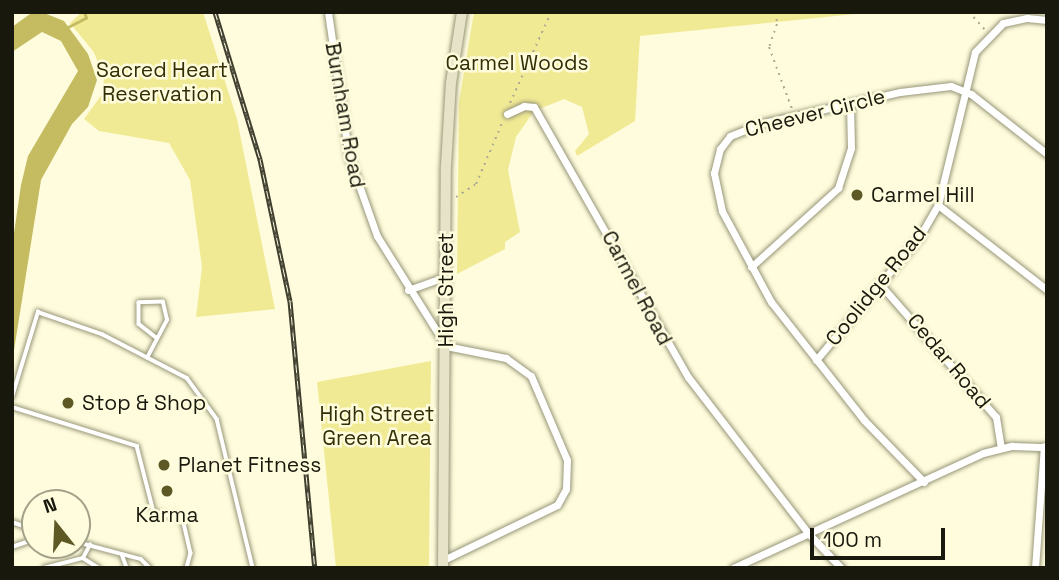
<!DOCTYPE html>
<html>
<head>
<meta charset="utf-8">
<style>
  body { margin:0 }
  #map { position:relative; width:1059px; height:580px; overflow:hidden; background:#fefcdc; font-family:"Space Grotesk",sans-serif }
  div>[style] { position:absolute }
  .green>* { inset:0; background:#f1ea95 }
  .water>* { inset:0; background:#c5bc61 }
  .stream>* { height:2.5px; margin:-1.25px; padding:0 1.25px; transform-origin:1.25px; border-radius:1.25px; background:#c5bc61 }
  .path>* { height:2px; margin-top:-1px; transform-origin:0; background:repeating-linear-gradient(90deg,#acaa92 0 2px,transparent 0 7px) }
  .roads { filter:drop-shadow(0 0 2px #989679) drop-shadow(0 0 2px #989679) }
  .lane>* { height:3.5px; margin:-1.75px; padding:0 1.75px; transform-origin:1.75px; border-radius:1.75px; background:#fff }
  .street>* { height:7px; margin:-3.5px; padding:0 3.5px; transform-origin:3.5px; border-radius:3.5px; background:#fff }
  .secondary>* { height:10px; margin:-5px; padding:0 5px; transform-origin:5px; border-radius:5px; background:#e6e3c9 }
  .rail>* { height:5px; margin-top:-2.5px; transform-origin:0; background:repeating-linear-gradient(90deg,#fefcdc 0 8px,#3f3e2f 0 16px); box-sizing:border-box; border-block:2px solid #3f3e2f }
  .dots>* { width:19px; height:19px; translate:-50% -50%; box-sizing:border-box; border:4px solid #fefcdc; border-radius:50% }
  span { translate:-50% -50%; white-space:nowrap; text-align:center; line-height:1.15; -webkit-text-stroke:5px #fefcdc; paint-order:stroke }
  .park-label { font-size:21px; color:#322e05 }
  .street-label { font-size:21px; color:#19180d }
  .poi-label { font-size:21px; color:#19180d }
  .left { translate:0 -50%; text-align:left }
  .frame { position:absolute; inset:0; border:14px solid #19180d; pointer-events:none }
  .north { position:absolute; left:21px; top:489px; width:70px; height:70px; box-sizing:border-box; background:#fefcdc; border:2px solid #a2a189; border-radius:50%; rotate:342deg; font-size:19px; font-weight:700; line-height:28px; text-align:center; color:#19180d }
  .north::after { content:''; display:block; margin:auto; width:24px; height:32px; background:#5d5824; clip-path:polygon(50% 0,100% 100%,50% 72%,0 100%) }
  .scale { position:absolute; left:810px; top:528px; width:135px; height:32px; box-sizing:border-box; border:4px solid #19180d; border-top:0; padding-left:9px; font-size:21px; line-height:24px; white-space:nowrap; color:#19180d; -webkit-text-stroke:5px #fefcdc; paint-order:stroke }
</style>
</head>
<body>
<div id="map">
  <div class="green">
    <div style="clip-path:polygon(82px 12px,203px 12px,237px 119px,275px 309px,196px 317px,202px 267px,190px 180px,169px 143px,99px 131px,84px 119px,103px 93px,104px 75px,93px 51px,70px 23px)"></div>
    <div style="clip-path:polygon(474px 12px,875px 12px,640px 36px,635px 121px,577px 156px,575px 151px,589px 134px,582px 107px,564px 99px,534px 111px,516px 137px,508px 170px,520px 232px,505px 242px,505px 249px,457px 274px,459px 102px)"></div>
    <div style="clip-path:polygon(431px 361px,429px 568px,336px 568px,317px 382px)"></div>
  </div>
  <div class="water">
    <div style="clip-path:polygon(44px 13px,64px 21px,88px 54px,97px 80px,88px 107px,72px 124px,41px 180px,12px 363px,12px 247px,21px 185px,28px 156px,78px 71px,61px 41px,42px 32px,12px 52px,12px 27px,30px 14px)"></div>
  </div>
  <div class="stream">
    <div style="left:66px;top:28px;width:22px;rotate:-27deg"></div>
    <div style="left:86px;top:18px;width:6px;rotate:-108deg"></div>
  </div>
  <div class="path">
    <div style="left:776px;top:12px;width:12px;rotate:85deg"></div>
    <div style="left:777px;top:24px;width:24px;rotate:109deg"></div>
    <div style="left:769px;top:47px;width:66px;rotate:69.6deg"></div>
    <div style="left:969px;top:12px;width:24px;rotate:48deg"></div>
    <div style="left:510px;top:103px;width:100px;rotate:-65.7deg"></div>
    <div style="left:456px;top:197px;width:24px;rotate:-33deg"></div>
    <div style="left:476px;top:184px;width:69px;rotate:-66.8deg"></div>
  </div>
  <div class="roads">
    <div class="lane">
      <div style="left:147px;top:358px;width:43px;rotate:-62.2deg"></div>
      <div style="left:167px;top:320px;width:18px;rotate:-103deg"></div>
      <div style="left:163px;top:302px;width:24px;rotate:178deg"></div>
      <div style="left:139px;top:303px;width:21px;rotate:90deg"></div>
      <div style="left:139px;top:324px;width:23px;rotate:38deg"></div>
      <div style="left:12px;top:397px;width:89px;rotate:-73deg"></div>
      <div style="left:38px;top:312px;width:68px;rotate:19deg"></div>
      <div style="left:102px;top:334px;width:96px;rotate:27.4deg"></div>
      <div style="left:187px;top:378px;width:51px;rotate:53.8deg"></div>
      <div style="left:217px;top:419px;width:153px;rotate:76.4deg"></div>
      <div style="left:12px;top:407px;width:131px;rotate:17.3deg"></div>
      <div style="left:137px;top:446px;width:68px;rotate:75.6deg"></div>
      <div style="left:154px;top:512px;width:30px;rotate:14deg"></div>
      <div style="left:183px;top:519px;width:35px;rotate:77deg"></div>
      <div style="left:191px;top:553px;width:16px;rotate:105deg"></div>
      <div style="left:12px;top:522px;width:24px;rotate:19deg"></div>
      <div style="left:77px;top:542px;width:66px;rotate:14.9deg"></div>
      <div style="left:141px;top:559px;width:13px;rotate:45deg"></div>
      <div style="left:12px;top:547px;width:24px;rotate:-19deg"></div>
      <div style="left:122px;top:554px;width:15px;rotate:70deg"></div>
      <div style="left:83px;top:558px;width:19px;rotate:32deg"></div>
      <div style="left:44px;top:568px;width:40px;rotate:-14.4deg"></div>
      <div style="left:83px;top:558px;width:15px;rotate:-62deg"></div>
    </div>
    <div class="street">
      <div style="left:328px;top:12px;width:147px;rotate:81.8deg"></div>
      <div style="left:349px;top:157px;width:84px;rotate:70.5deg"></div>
      <div style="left:377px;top:236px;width:130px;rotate:57.9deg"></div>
      <div style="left:446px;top:346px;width:61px;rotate:11.3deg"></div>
      <div style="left:506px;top:358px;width:31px;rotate:36deg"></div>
      <div style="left:531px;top:376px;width:91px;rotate:66.8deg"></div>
      <div style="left:567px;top:460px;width:29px;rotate:92deg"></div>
      <div style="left:566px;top:489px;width:18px;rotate:119deg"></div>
      <div style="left:557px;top:505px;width:127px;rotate:154.2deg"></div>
      <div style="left:507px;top:114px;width:19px;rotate:-25deg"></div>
      <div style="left:524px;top:106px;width:10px;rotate:6deg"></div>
      <div style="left:534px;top:107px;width:311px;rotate:60.3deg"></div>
      <div style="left:688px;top:377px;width:198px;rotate:52.4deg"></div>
      <div style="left:809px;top:534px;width:47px;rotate:46.7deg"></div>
      <div style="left:938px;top:205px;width:138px;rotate:37.9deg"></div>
      <div style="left:751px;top:267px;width:118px;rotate:-42.2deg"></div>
      <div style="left:838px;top:188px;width:42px;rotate:-72deg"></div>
      <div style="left:851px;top:148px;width:43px;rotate:-91.3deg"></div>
      <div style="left:879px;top:283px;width:178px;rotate:48.9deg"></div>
      <div style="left:996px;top:417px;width:31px;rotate:81deg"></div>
      <div style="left:408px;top:290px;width:41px;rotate:-19.7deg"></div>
      <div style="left:816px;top:360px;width:162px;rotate:-50deg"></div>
      <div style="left:920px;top:236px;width:36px;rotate:-60deg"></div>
      <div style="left:938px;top:205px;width:157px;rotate:-76.4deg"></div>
      <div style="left:975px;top:52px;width:40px;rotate:-46deg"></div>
      <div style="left:1003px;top:23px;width:25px;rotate:-12deg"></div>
      <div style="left:1027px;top:18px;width:20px;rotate:6deg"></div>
      <div style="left:924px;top:482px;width:86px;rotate:-134.1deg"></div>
      <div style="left:864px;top:420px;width:150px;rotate:-128.2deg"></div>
      <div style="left:771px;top:302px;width:103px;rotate:-118.3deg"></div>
      <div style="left:722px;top:211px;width:39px;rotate:-102deg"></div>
      <div style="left:714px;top:173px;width:25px;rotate:-76deg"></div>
      <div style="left:720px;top:149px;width:16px;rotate:-52deg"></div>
      <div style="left:730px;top:136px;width:31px;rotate:-22deg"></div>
      <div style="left:759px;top:124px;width:145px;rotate:-12.8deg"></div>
      <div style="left:900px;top:92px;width:51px;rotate:-6.7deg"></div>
      <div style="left:951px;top:86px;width:22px;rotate:22deg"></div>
      <div style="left:971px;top:94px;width:97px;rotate:38.3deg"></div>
      <div style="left:733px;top:568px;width:275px;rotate:-24.7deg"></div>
      <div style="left:983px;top:453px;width:30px;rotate:-14deg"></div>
      <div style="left:1012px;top:446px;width:35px;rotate:2deg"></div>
      <div style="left:1035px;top:568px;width:122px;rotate:-85.8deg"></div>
    </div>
    <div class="secondary">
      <div style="left:443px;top:568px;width:402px;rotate:-89.6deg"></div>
      <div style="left:446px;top:166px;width:83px;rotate:-86.6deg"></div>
      <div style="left:451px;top:83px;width:72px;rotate:-81.2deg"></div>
    </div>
  </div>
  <div class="rail">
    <div style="left:215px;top:12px;width:154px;rotate:73deg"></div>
    <div style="left:260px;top:159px;width:145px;rotate:78.1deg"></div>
    <div style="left:290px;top:301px;width:268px;rotate:84.7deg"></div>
  </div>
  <div class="dots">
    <div style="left:857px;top:195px;background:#5d5824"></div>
    <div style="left:68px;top:403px;background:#5d5824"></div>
    <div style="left:164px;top:465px;background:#5d5824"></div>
    <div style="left:167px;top:491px;background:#5d5824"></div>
  </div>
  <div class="park-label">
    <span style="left:517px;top:63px">Carmel Woods</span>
    <span style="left:162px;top:82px">Sacred Heart<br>Reservation</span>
    <span style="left:377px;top:426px">High Street<br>Green Area</span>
  </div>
  <div class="street-label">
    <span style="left:815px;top:113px;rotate:-14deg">Cheever Circle</span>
    <span style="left:345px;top:115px;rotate:80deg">Burnham Road</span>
    <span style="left:876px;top:286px;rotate:-51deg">Coolidge Road</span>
    <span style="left:637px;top:288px;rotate:62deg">Carmel Road</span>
    <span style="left:446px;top:290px;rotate:-90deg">High Street</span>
    <span style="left:949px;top:361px;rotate:50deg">Cedar Road</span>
  </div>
  <div class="poi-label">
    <span class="left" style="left:871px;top:195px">Carmel Hill</span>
    <span class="left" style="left:82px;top:403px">Stop &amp; Shop</span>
    <span class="left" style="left:178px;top:465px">Planet Fitness</span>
    <span style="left:167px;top:515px">Karma</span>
  </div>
  <div class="frame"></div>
  <div class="north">N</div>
  <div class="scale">100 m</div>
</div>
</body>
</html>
